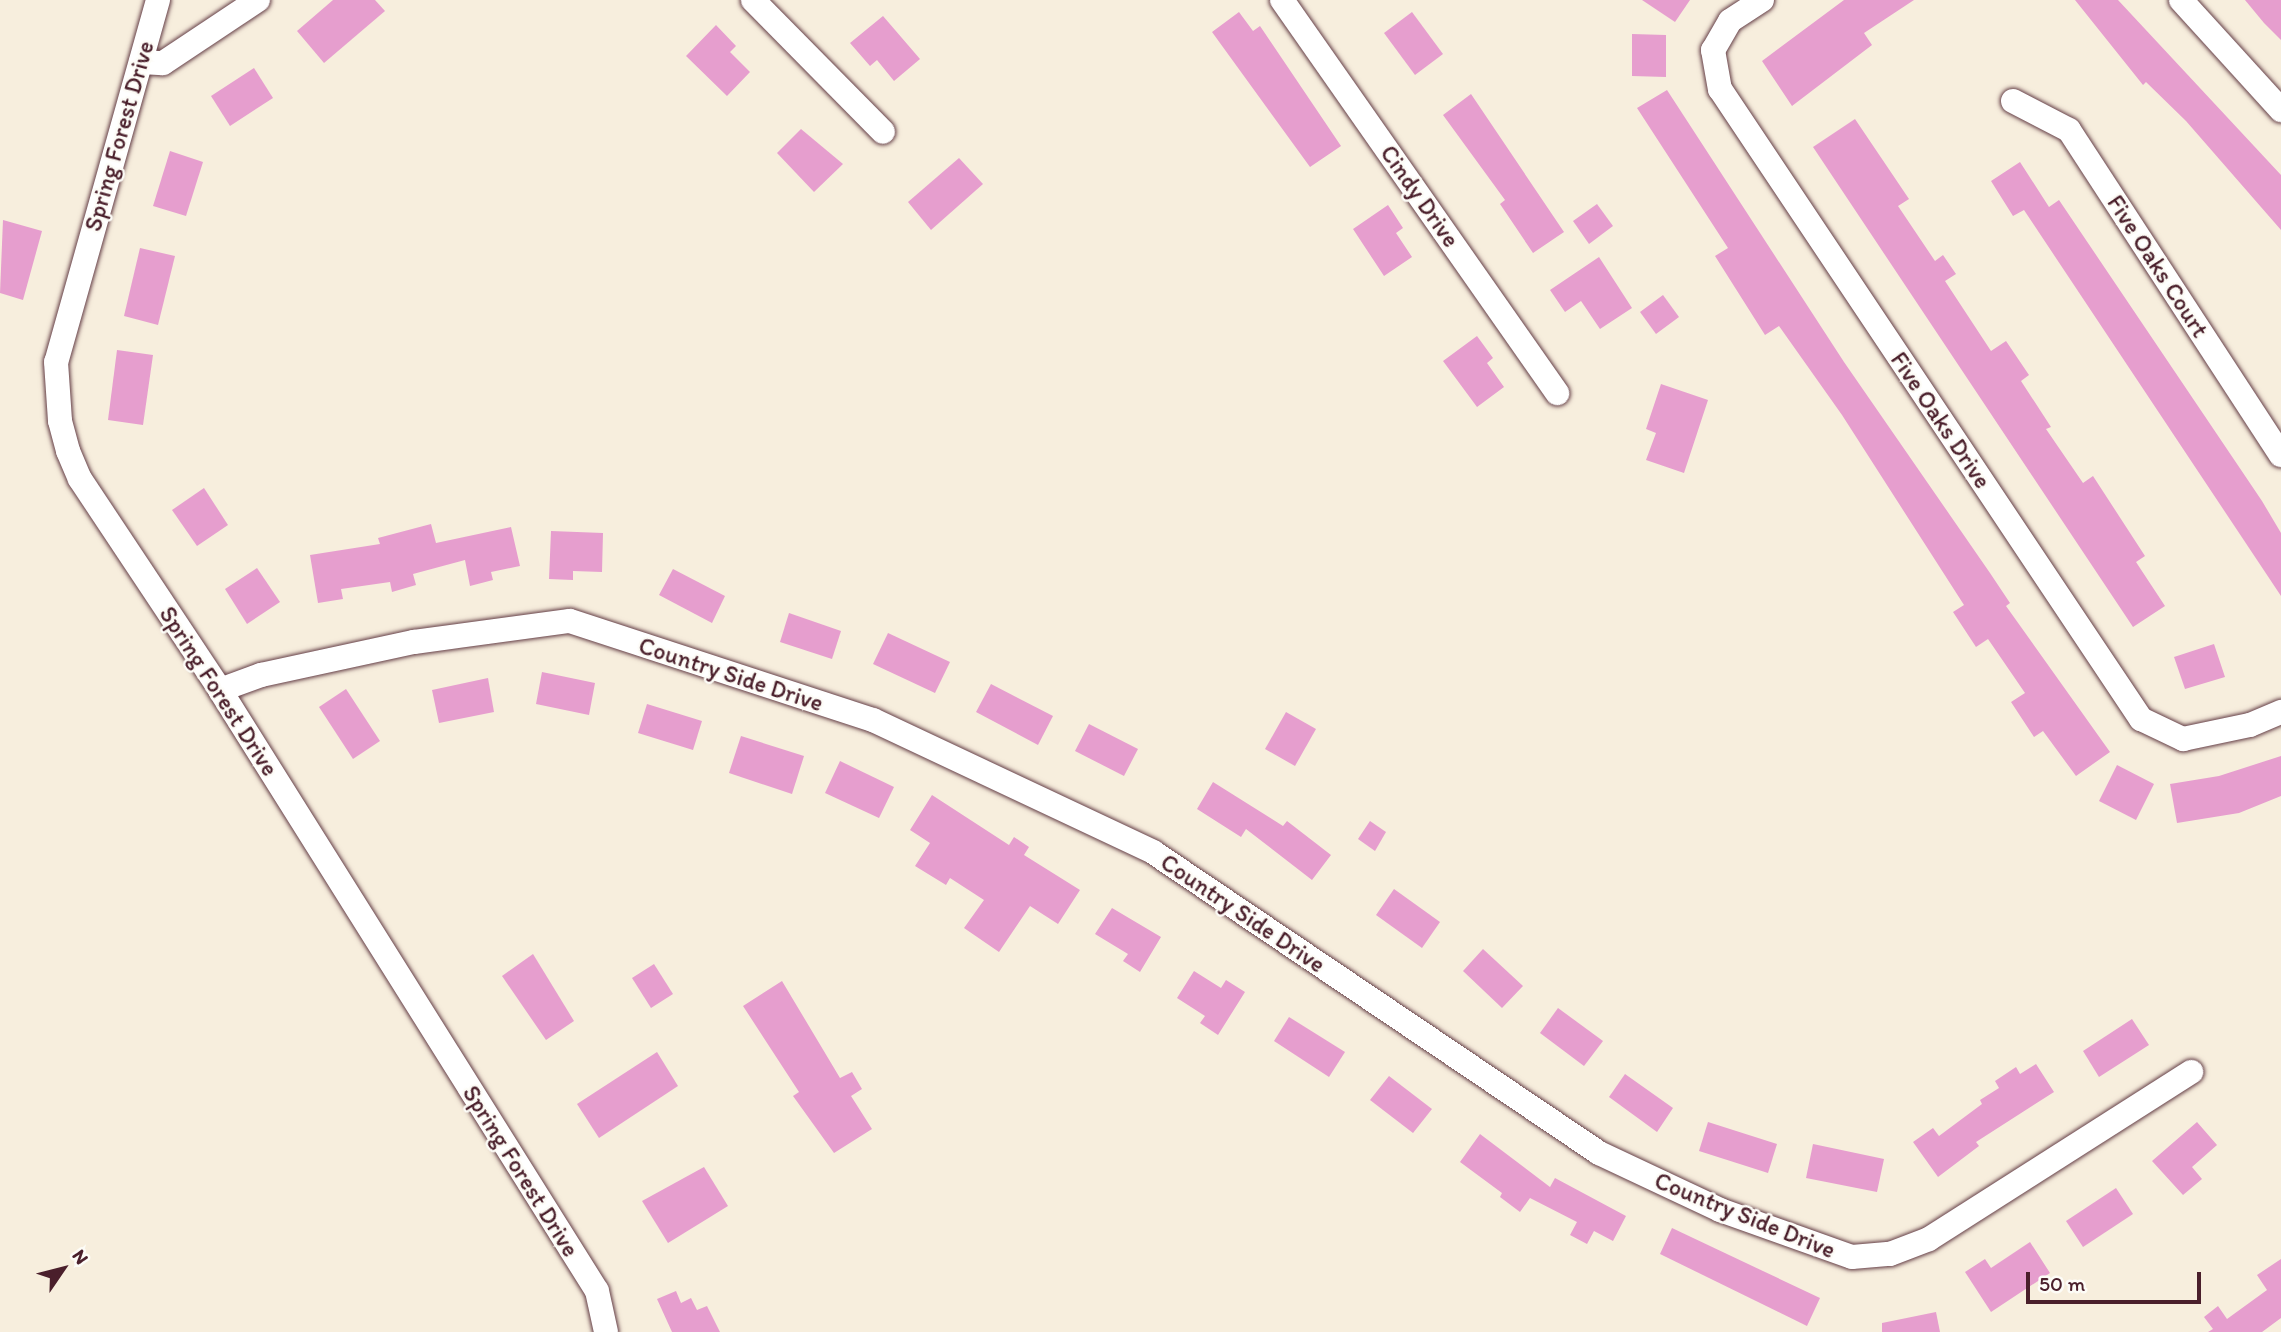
<!DOCTYPE html>
<html>
<head>
<meta charset="utf-8">
<style>
  body { margin:0 }
  #map { position:relative; width:2281px; height:1332px; overflow:hidden; background:#f7eedd; font-family:Itim,sans-serif }
  div>[style] { position:absolute }
  .building>* { inset:0; background:#e69ece }
  .roads { filter:drop-shadow(0 0 2px #643e46) drop-shadow(0 0 2px #643e46) }
  .minor>* { height:24px; margin:-12px; padding:0 12px; transform-origin:12px; border-radius:12px; background:#fff }
  span { translate:-50% -50%; white-space:nowrap; text-align:center; line-height:1.15; -webkit-text-stroke:5px #fdfcf7; paint-order:stroke }
  .street-label { font-size:24px; color:#4a1f2b }
  .north { position:absolute; left:28px; top:1234px; width:70px; height:70px; -webkit-text-stroke:5px #fdfcf7; paint-order:stroke; rotate:55deg; font-size:19px; font-weight:700; line-height:28px; text-align:center; color:#4a1f2b }
  .north::after { content:''; display:block; margin:auto; width:24px; height:32px; background:#4a1f2b; clip-path:polygon(50% 0,100% 100%,50% 72%,0 100%) }
  .scale { position:absolute; left:2026px; top:1272px; width:175px; height:32px; box-sizing:border-box; border:4px solid #4a1f2b; border-top:0; padding-left:9px; font-size:21px; line-height:24px; white-space:nowrap; color:#4a1f2b; -webkit-text-stroke:5px #fdfcf7; paint-order:stroke }
</style>
</head>
<body>
<div id="map">
  <div class="building">
    <div style="clip-path:polygon(333px 0,375px 0,385px 11px,324px 63px,297px 31px)"></div>
    <div style="clip-path:polygon(1642px 0,1690px 0,1675px 22px)"></div>
    <div style="clip-path:polygon(1844px 0,1914px 0,1864px 33px,1872px 45px,1792px 106px,1762px 61px)"></div>
    <div style="clip-path:polygon(2075px 0,2118px 0,2281px 175px,2281px 230px,2186px 121px,2146px 82px,2143px 85px)"></div>
    <div style="clip-path:polygon(2245px 0,2281px 0,2281px 40px,2264px 23px)"></div>
    <div style="clip-path:polygon(1239px 12px,1253px 31px,1260px 26px,1341px 146px,1310px 167px,1212px 32px)"></div>
    <div style="clip-path:polygon(1412px 12px,1443px 54px,1415px 75px,1384px 33px)"></div>
    <div style="clip-path:polygon(883px 16px,920px 59px,894px 81px,877px 60px,870px 66px,850px 43px)"></div>
    <div style="clip-path:polygon(716px 25px,736px 46px,730px 52px,750px 72px,727px 96px,686px 56px)"></div>
    <div style="clip-path:polygon(1632px 34px,1666px 35px,1666px 77px,1632px 76px)"></div>
    <div style="clip-path:polygon(254px 68px,273px 98px,230px 126px,211px 96px)"></div>
    <div style="clip-path:polygon(1667px 90px,1844px 362px,1990px 573px,2010px 603px,2006px 606px,2110px 752px,2076px 776px,2043px 731px,2034px 737px,2011px 702px,2025px 693px,1988px 639px,1976px 647px,1953px 612px,1964px 605px,1842px 415px,1779px 326px,1765px 335px,1715px 256px,1728px 248px,1637px 108px)"></div>
    <div style="clip-path:polygon(1471px 94px,1564px 232px,1533px 253px,1500px 204px,1505px 200px,1443px 115px)"></div>
    <div style="clip-path:polygon(1855px 119px,1909px 199px,1898px 206px,1935px 261px,1943px 255px,1956px 274px,1945px 281px,1991px 351px,2006px 341px,2029px 375px,2021px 381px,2051px 427px,2046px 429px,2083px 483px,2093px 476px,2145px 556px,2136px 562px,2165px 606px,2133px 627px,1813px 147px)"></div>
    <div style="clip-path:polygon(801px 129px,843px 164px,814px 192px,777px 153px)"></div>
    <div style="clip-path:polygon(170px 151px,203px 162px,186px 216px,153px 206px)"></div>
    <div style="clip-path:polygon(959px 158px,983px 184px,931px 230px,908px 202px)"></div>
    <div style="clip-path:polygon(2020px 162px,2049px 207px,2059px 200px,2262px 501px,2281px 533px,2281px 596px,2024px 210px,2013px 216px,1991px 181px)"></div>
    <div style="clip-path:polygon(1597px 204px,1613px 226px,1589px 244px,1573px 221px)"></div>
    <div style="clip-path:polygon(1388px 205px,1403px 228px,1396px 233px,1412px 257px,1384px 276px,1353px 229px)"></div>
    <div style="clip-path:polygon(3px 220px,42px 231px,23px 300px,0 293px)"></div>
    <div style="clip-path:polygon(140px 248px,175px 256px,158px 325px,124px 316px)"></div>
    <div style="clip-path:polygon(1599px 257px,1632px 308px,1600px 329px,1581px 301px,1565px 312px,1550px 290px)"></div>
    <div style="clip-path:polygon(1663px 295px,1679px 317px,1656px 334px,1640px 312px)"></div>
    <div style="clip-path:polygon(1477px 336px,1493px 358px,1487px 363px,1504px 387px,1477px 407px,1443px 361px)"></div>
    <div style="clip-path:polygon(117px 350px,153px 355px,143px 425px,108px 420px)"></div>
    <div style="clip-path:polygon(1661px 384px,1708px 400px,1684px 473px,1646px 460px,1656px 433px,1646px 429px)"></div>
    <div style="clip-path:polygon(204px 488px,228px 525px,197px 546px,172px 510px)"></div>
    <div style="clip-path:polygon(431px 524px,436px 543px,511px 527px,520px 566px,491px 572px,493px 580px,470px 586px,465px 560px,413px 574px,416px 585px,392px 592px,390px 582px,341px 589px,343px 599px,318px 603px,310px 555px,380px 544px,378px 538px)"></div>
    <div style="clip-path:polygon(551px 531px,603px 533px,602px 572px,573px 571px,573px 580px,549px 579px)"></div>
    <div style="clip-path:polygon(257px 568px,280px 602px,247px 624px,225px 589px)"></div>
    <div style="clip-path:polygon(673px 569px,725px 596px,712px 623px,659px 595px)"></div>
    <div style="clip-path:polygon(789px 613px,841px 631px,832px 659px,780px 642px)"></div>
    <div style="clip-path:polygon(888px 633px,950px 662px,935px 693px,873px 664px)"></div>
    <div style="clip-path:polygon(2214px 644px,2225px 677px,2185px 689px,2174px 657px)"></div>
    <div style="clip-path:polygon(542px 672px,595px 683px,589px 715px,536px 704px)"></div>
    <div style="clip-path:polygon(488px 678px,494px 712px,439px 723px,432px 690px)"></div>
    <div style="clip-path:polygon(991px 684px,1053px 716px,1038px 745px,976px 712px)"></div>
    <div style="clip-path:polygon(346px 689px,380px 741px,353px 759px,319px 707px)"></div>
    <div style="clip-path:polygon(647px 704px,702px 721px,693px 750px,638px 733px)"></div>
    <div style="clip-path:polygon(1286px 712px,1316px 729px,1295px 766px,1265px 749px)"></div>
    <div style="clip-path:polygon(1089px 724px,1138px 749px,1124px 776px,1075px 751px)"></div>
    <div style="clip-path:polygon(741px 736px,804px 756px,792px 794px,729px 773px)"></div>
    <div style="clip-path:polygon(2281px 756px,2281px 796px,2239px 813px,2177px 823px,2170px 784px,2219px 776px)"></div>
    <div style="clip-path:polygon(840px 761px,894px 787px,879px 818px,825px 793px)"></div>
    <div style="clip-path:polygon(2117px 765px,2154px 784px,2136px 820px,2099px 801px)"></div>
    <div style="clip-path:polygon(1213px 782px,1283px 826px,1287px 821px,1331px 855px,1312px 880px,1246px 829px,1241px 837px,1197px 809px)"></div>
    <div style="clip-path:polygon(932px 795px,1009px 845px,1014px 837px,1029px 847px,1024px 855px,1080px 890px,1058px 924px,1030px 906px,999px 952px,964px 928px,984px 900px,950px 878px,946px 885px,915px 866px,930px 843px,910px 830px)"></div>
    <div style="clip-path:polygon(1370px 821px,1386px 832px,1375px 851px,1358px 839px)"></div>
    <div style="clip-path:polygon(1394px 889px,1440px 922px,1422px 948px,1376px 915px)"></div>
    <div style="clip-path:polygon(1112px 908px,1161px 937px,1140px 972px,1123px 961px,1128px 954px,1095px 934px)"></div>
    <div style="clip-path:polygon(1483px 949px,1523px 986px,1502px 1008px,1463px 971px)"></div>
    <div style="clip-path:polygon(533px 954px,574px 1021px,546px 1040px,502px 976px)"></div>
    <div style="clip-path:polygon(654px 964px,673px 994px,651px 1008px,632px 978px)"></div>
    <div style="clip-path:polygon(1194px 971px,1221px 988px,1226px 980px,1245px 992px,1218px 1035px,1200px 1023px,1205px 1016px,1177px 998px)"></div>
    <div style="clip-path:polygon(782px 981px,840px 1078px,852px 1072px,862px 1089px,851px 1096px,872px 1129px,834px 1153px,793px 1096px,799px 1092px,743px 1006px)"></div>
    <div style="clip-path:polygon(1558px 1008px,1603px 1041px,1584px 1066px,1540px 1033px)"></div>
    <div style="clip-path:polygon(1289px 1017px,1345px 1052px,1329px 1077px,1274px 1041px)"></div>
    <div style="clip-path:polygon(2132px 1019px,2149px 1045px,2099px 1077px,2083px 1051px)"></div>
    <div style="clip-path:polygon(657px 1052px,678px 1086px,599px 1138px,577px 1104px)"></div>
    <div style="clip-path:polygon(2036px 1064px,2054px 1092px,1976px 1142px,1979px 1146px,1938px 1177px,1913px 1142px,1933px 1128px,1939px 1136px,1982px 1104px,1980px 1100px,1999px 1088px,1995px 1081px,2016px 1067px,2020px 1074px)"></div>
    <div style="clip-path:polygon(1625px 1074px,1673px 1108px,1657px 1132px,1609px 1097px)"></div>
    <div style="clip-path:polygon(1389px 1076px,1432px 1109px,1413px 1133px,1370px 1100px)"></div>
    <div style="clip-path:polygon(1708px 1122px,1777px 1144px,1768px 1173px,1699px 1151px)"></div>
    <div style="clip-path:polygon(2197px 1122px,2217px 1145px,2192px 1167px,2202px 1179px,2183px 1195px,2152px 1161px)"></div>
    <div style="clip-path:polygon(1480px 1134px,1550px 1187px,1555px 1178px,1626px 1216px,1613px 1241px,1594px 1231px,1587px 1244px,1570px 1235px,1577px 1222px,1530px 1198px,1520px 1212px,1500px 1197px,1502px 1193px,1460px 1162px)"></div>
    <div style="clip-path:polygon(1813px 1144px,1884px 1159px,1877px 1192px,1806px 1178px)"></div>
    <div style="clip-path:polygon(704px 1167px,728px 1206px,668px 1243px,642px 1201px)"></div>
    <div style="clip-path:polygon(2116px 1188px,2133px 1214px,2083px 1247px,2066px 1221px)"></div>
    <div style="clip-path:polygon(1672px 1228px,1820px 1298px,1807px 1326px,1660px 1254px)"></div>
    <div style="clip-path:polygon(2030px 1242px,2050px 1273px,1991px 1312px,1965px 1272px,1985px 1259px,1991px 1268px)"></div>
    <div style="clip-path:polygon(2281px 1259px,2281px 1318px,2262px 1332px,2208px 1332px,2213px 1329px,2204px 1317px,2218px 1306px,2227px 1319px,2267px 1290px,2257px 1275px)"></div>
    <div style="clip-path:polygon(676px 1291px,681px 1303px,691px 1298px,697px 1310px,707px 1306px,720px 1332px,672px 1332px,657px 1299px)"></div>
    <div style="clip-path:polygon(1936px 1312px,1940px 1332px,1882px 1332px,1882px 1323px)"></div>
  </div>
  <div class="roads">
    <div class="minor">
      <div style="left:158px;top:0;width:376px;rotate:105.7deg"></div>
      <div style="left:56px;top:362px;width:59px;rotate:86.1deg"></div>
      <div style="left:60px;top:421px;width:31px;rotate:75deg"></div>
      <div style="left:68px;top:451px;width:30px;rotate:67deg"></div>
      <div style="left:80px;top:479px;width:253px;rotate:56.4deg"></div>
      <div style="left:220px;top:690px;width:709px;rotate:57.9deg"></div>
      <div style="left:597px;top:1291px;width:42px;rotate:77.6deg"></div>
      <div style="left:753px;top:0;width:185px;rotate:45.4deg"></div>
      <div style="left:1282px;top:0;width:480px;rotate:55deg"></div>
      <div style="left:1762px;top:0;width:38px;rotate:147deg"></div>
      <div style="left:1730px;top:21px;width:34px;rotate:120deg"></div>
      <div style="left:1713px;top:50px;width:40px;rotate:80deg"></div>
      <div style="left:1720px;top:89px;width:758px;rotate:56.25deg"></div>
      <div style="left:2141px;top:719px;width:47px;rotate:25.5deg"></div>
      <div style="left:2183px;top:739px;width:68px;rotate:-11.8deg"></div>
      <div style="left:2250px;top:725px;width:34px;rotate:-23deg"></div>
      <div style="left:2181px;top:0;width:149px;rotate:47.7deg"></div>
      <div style="left:141px;top:62px;width:22px;rotate:3deg"></div>
      <div style="left:163px;top:63px;width:114px;rotate:-33.6deg"></div>
      <div style="left:2013px;top:101px;width:63px;rotate:27.4deg"></div>
      <div style="left:2069px;top:130px;width:388px;rotate:56.9deg"></div>
      <div style="left:220px;top:690px;width:44px;rotate:-20.1deg"></div>
      <div style="left:261px;top:675px;width:157px;rotate:-12.2deg"></div>
      <div style="left:414px;top:642px;width:157px;rotate:-7.7deg"></div>
      <div style="left:570px;top:621px;width:319px;rotate:18.1deg"></div>
      <div style="left:873px;top:720px;width:310px;rotate:25.2deg"></div>
      <div style="left:1153px;top:852px;width:538px;rotate:34.01deg"></div>
      <div style="left:1599px;top:1153px;width:134px;rotate:25.2deg"></div>
      <div style="left:1720px;top:1210px;width:140px;rotate:19.6deg"></div>
      <div style="left:1852px;top:1257px;width:38px;rotate:-5deg"></div>
      <div style="left:1890px;top:1254px;width:42px;rotate:-21deg"></div>
      <div style="left:1929px;top:1239px;width:311px;rotate:-32.5deg"></div>
    </div>
  </div>
  <div class="street-label">
    <span style="left:119px;top:136px;rotate:-74deg">Spring Forest Drive</span>
    <span style="left:1420px;top:196px;rotate:55deg">Cindy Drive</span>
    <span style="left:2158px;top:266px;rotate:57deg">Five Oaks Court</span>
    <span style="left:1941px;top:420px;rotate:56deg">Five Oaks Drive</span>
    <span style="left:731px;top:674px;rotate:18deg">Country Side Drive</span>
    <span style="left:219px;top:691px;rotate:57deg">Spring Forest Drive</span>
    <span style="left:1243px;top:913px;rotate:34deg">Country Side Drive</span>
    <span style="left:521px;top:1171px;rotate:58deg">Spring Forest Drive</span>
    <span style="left:1745px;top:1215px;rotate:22deg">Country Side Drive</span>
  </div>
  <div class="north">N</div>
  <div class="scale">50 m</div>
</div>
</body>
</html>
